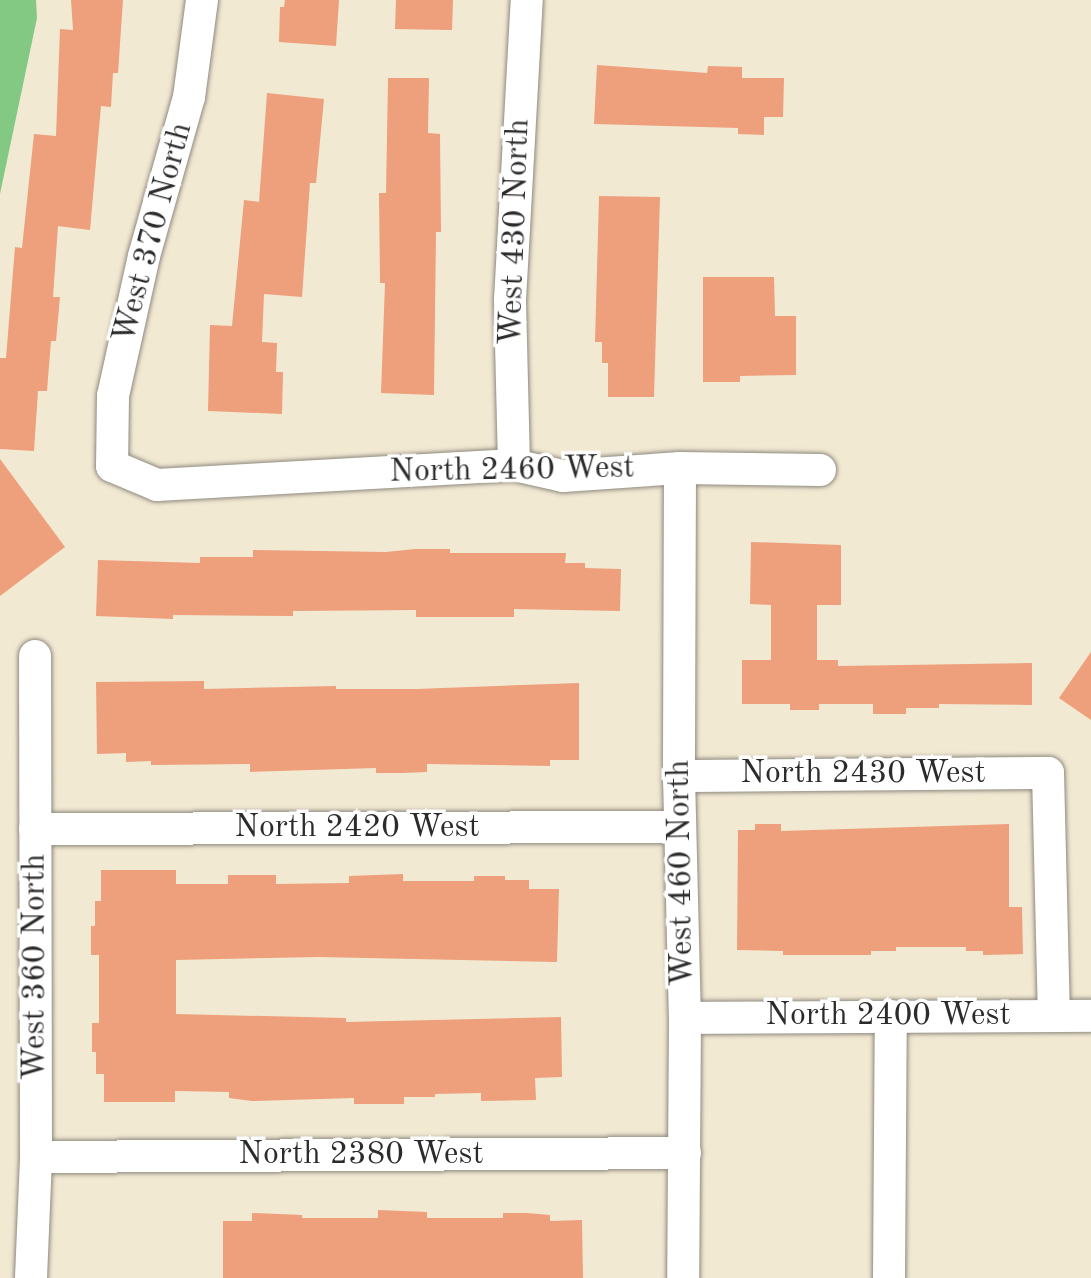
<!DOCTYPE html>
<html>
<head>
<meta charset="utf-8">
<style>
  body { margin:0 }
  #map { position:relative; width:1091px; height:1278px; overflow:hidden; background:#f2e9d3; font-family:"Old Standard TT",serif }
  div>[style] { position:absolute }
  .green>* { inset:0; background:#83c983 }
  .building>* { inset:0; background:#ee9f7b }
  .roads { filter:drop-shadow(0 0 2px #8e8a7f) drop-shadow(0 0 2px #8e8a7f) }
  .minor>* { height:32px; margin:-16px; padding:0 16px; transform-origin:16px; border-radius:16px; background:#fff }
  span { translate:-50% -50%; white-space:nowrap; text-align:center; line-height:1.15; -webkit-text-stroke:7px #fff; paint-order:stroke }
  .street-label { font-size:32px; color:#2b2b2b }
</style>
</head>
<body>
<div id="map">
  <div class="green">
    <div style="clip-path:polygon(0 0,36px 0,37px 18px,0 194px)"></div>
  </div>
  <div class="building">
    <div style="clip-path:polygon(71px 0,123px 0,118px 73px,113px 73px,111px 107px,101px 106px,90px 230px,58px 226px,53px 297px,60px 297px,56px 341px,51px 341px,47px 391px,38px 391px,34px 451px,0 449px,0 358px,6px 358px,15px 247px,22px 248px,34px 134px,56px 136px,60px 29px,73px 30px)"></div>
    <div style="clip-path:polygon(285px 0,339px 0,336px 46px,279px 42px,280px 7px,284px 7px)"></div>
    <div style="clip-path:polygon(396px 0,453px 0,452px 30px,395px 29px)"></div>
    <div style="clip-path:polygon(597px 65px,707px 73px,708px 66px,742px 67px,742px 78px,784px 78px,783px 117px,764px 117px,764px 135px,738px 134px,738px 128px,594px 124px)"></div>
    <div style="clip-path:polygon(388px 78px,429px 78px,428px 133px,440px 134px,441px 232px,436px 232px,434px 395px,381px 393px,385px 283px,380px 283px,379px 193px,386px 193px)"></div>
    <div style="clip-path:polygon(267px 93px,324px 99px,316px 183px,310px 183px,302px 297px,264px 294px,262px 342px,277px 343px,276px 372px,283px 372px,282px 414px,208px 411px,210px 325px,232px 326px,244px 200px,259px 202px)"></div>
    <div style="clip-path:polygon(599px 196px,660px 197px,654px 397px,608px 397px,608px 363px,602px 363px,602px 342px,595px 342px)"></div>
    <div style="clip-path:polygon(703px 277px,774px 277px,775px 316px,796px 316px,796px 375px,740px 376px,740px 382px,703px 382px)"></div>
    <div style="clip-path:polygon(0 459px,65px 547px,0 596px)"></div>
    <div style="clip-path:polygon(751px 542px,841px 545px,841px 605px,817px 605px,817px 660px,838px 660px,838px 666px,1032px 663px,1032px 705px,939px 704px,939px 708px,906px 708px,906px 714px,873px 714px,873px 704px,819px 704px,819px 710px,790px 710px,790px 704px,742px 704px,742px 660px,771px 660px,771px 605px,750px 604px)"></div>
    <div style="clip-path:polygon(415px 549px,450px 549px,450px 553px,566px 553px,565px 563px,585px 563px,585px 568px,621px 569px,620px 611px,514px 609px,514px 617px,416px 617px,416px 610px,293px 611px,293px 616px,173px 615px,173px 619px,96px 616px,98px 560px,200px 563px,200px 557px,253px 557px,253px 550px,386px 552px)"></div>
    <div style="clip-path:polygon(1091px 652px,1091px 720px,1059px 698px)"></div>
    <div style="clip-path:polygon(204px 681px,204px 689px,336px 686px,336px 689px,416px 689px,579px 683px,579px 760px,550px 760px,550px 766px,427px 764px,427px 772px,402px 773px,376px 773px,376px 768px,250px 772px,250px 764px,151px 765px,151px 761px,126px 762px,126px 753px,97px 754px,96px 682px)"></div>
    <div style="clip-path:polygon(755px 824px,781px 824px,781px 831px,1009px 824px,1009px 907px,1022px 907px,1023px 954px,983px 955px,983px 951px,966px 951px,966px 947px,896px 947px,896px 951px,871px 951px,871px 955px,783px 955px,783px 951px,737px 950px,738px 830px,755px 830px)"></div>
    <div style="clip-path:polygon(101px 870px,176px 870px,176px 884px,228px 884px,228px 875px,276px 875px,276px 884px,349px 883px,349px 876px,403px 874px,403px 881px,474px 881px,474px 876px,505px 876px,505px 880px,529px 880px,529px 889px,559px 889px,557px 962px,319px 957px,176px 960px,176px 1014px,346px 1018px,346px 1022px,561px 1017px,562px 1077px,535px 1078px,536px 1100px,481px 1101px,481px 1093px,435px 1094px,435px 1097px,404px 1097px,404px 1104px,354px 1104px,354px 1098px,252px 1101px,229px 1098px,229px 1092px,175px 1091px,175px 1102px,104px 1102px,104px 1074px,96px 1074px,96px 1052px,92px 1052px,92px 1023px,99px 1023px,99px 955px,91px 955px,91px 926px,95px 926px,95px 901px,101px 901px)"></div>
    <div style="clip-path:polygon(378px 1210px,427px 1212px,427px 1218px,503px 1218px,503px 1213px,527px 1213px,550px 1215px,550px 1221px,582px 1220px,583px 1278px,223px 1278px,223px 1221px,252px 1221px,252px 1213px,302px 1215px,302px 1218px,378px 1218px)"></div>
  </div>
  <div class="roads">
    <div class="minor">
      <div style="left:202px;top:0;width:98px;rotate:97.6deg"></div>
      <div style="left:189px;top:97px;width:165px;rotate:105.8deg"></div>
      <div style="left:144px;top:256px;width:143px;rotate:102.5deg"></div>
      <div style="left:113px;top:396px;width:70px;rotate:90.8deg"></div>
      <div style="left:112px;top:466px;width:49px;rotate:22.9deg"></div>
      <div style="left:157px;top:485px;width:358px;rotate:-3.2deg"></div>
      <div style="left:514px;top:465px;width:50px;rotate:12.7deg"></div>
      <div style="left:563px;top:476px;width:117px;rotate:-3.9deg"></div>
      <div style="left:680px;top:468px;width:140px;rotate:0.8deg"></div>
      <div style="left:514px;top:465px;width:165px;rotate:-91.4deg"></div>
      <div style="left:510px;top:300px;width:300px;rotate:-86.8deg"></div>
      <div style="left:680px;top:468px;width:308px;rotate:90.2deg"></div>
      <div style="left:679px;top:776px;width:242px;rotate:88.6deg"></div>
      <div style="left:685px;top:1018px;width:260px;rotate:90.4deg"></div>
      <div style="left:679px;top:776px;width:369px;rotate:-0.5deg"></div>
      <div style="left:1048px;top:773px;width:243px;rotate:88.6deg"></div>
      <div style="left:35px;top:829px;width:644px;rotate:-0.18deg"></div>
      <div style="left:685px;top:1018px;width:406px;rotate:-0.3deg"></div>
      <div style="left:36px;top:1157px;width:649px;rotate:-0.35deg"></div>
      <div style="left:31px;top:1278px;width:121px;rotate:-87.6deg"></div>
      <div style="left:36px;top:1157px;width:501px;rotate:-90.11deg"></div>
      <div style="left:889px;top:1278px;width:262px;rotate:-89.6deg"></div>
    </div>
  </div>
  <div class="street-label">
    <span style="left:516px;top:232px;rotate:-88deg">West 430 North</span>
    <span style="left:154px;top:233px;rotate:-75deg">West 370 North</span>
    <span style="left:512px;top:471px;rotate:-1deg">North 2460 West</span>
    <span style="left:863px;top:774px">North 2430 West</span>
    <span style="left:357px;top:828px">North 2420 West</span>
    <span style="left:682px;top:873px;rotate:-91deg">West 460 North</span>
    <span style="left:36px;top:967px;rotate:-90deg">West 360 North</span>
    <span style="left:888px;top:1016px">North 2400 West</span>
    <span style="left:361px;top:1155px">North 2380 West</span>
  </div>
</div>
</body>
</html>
